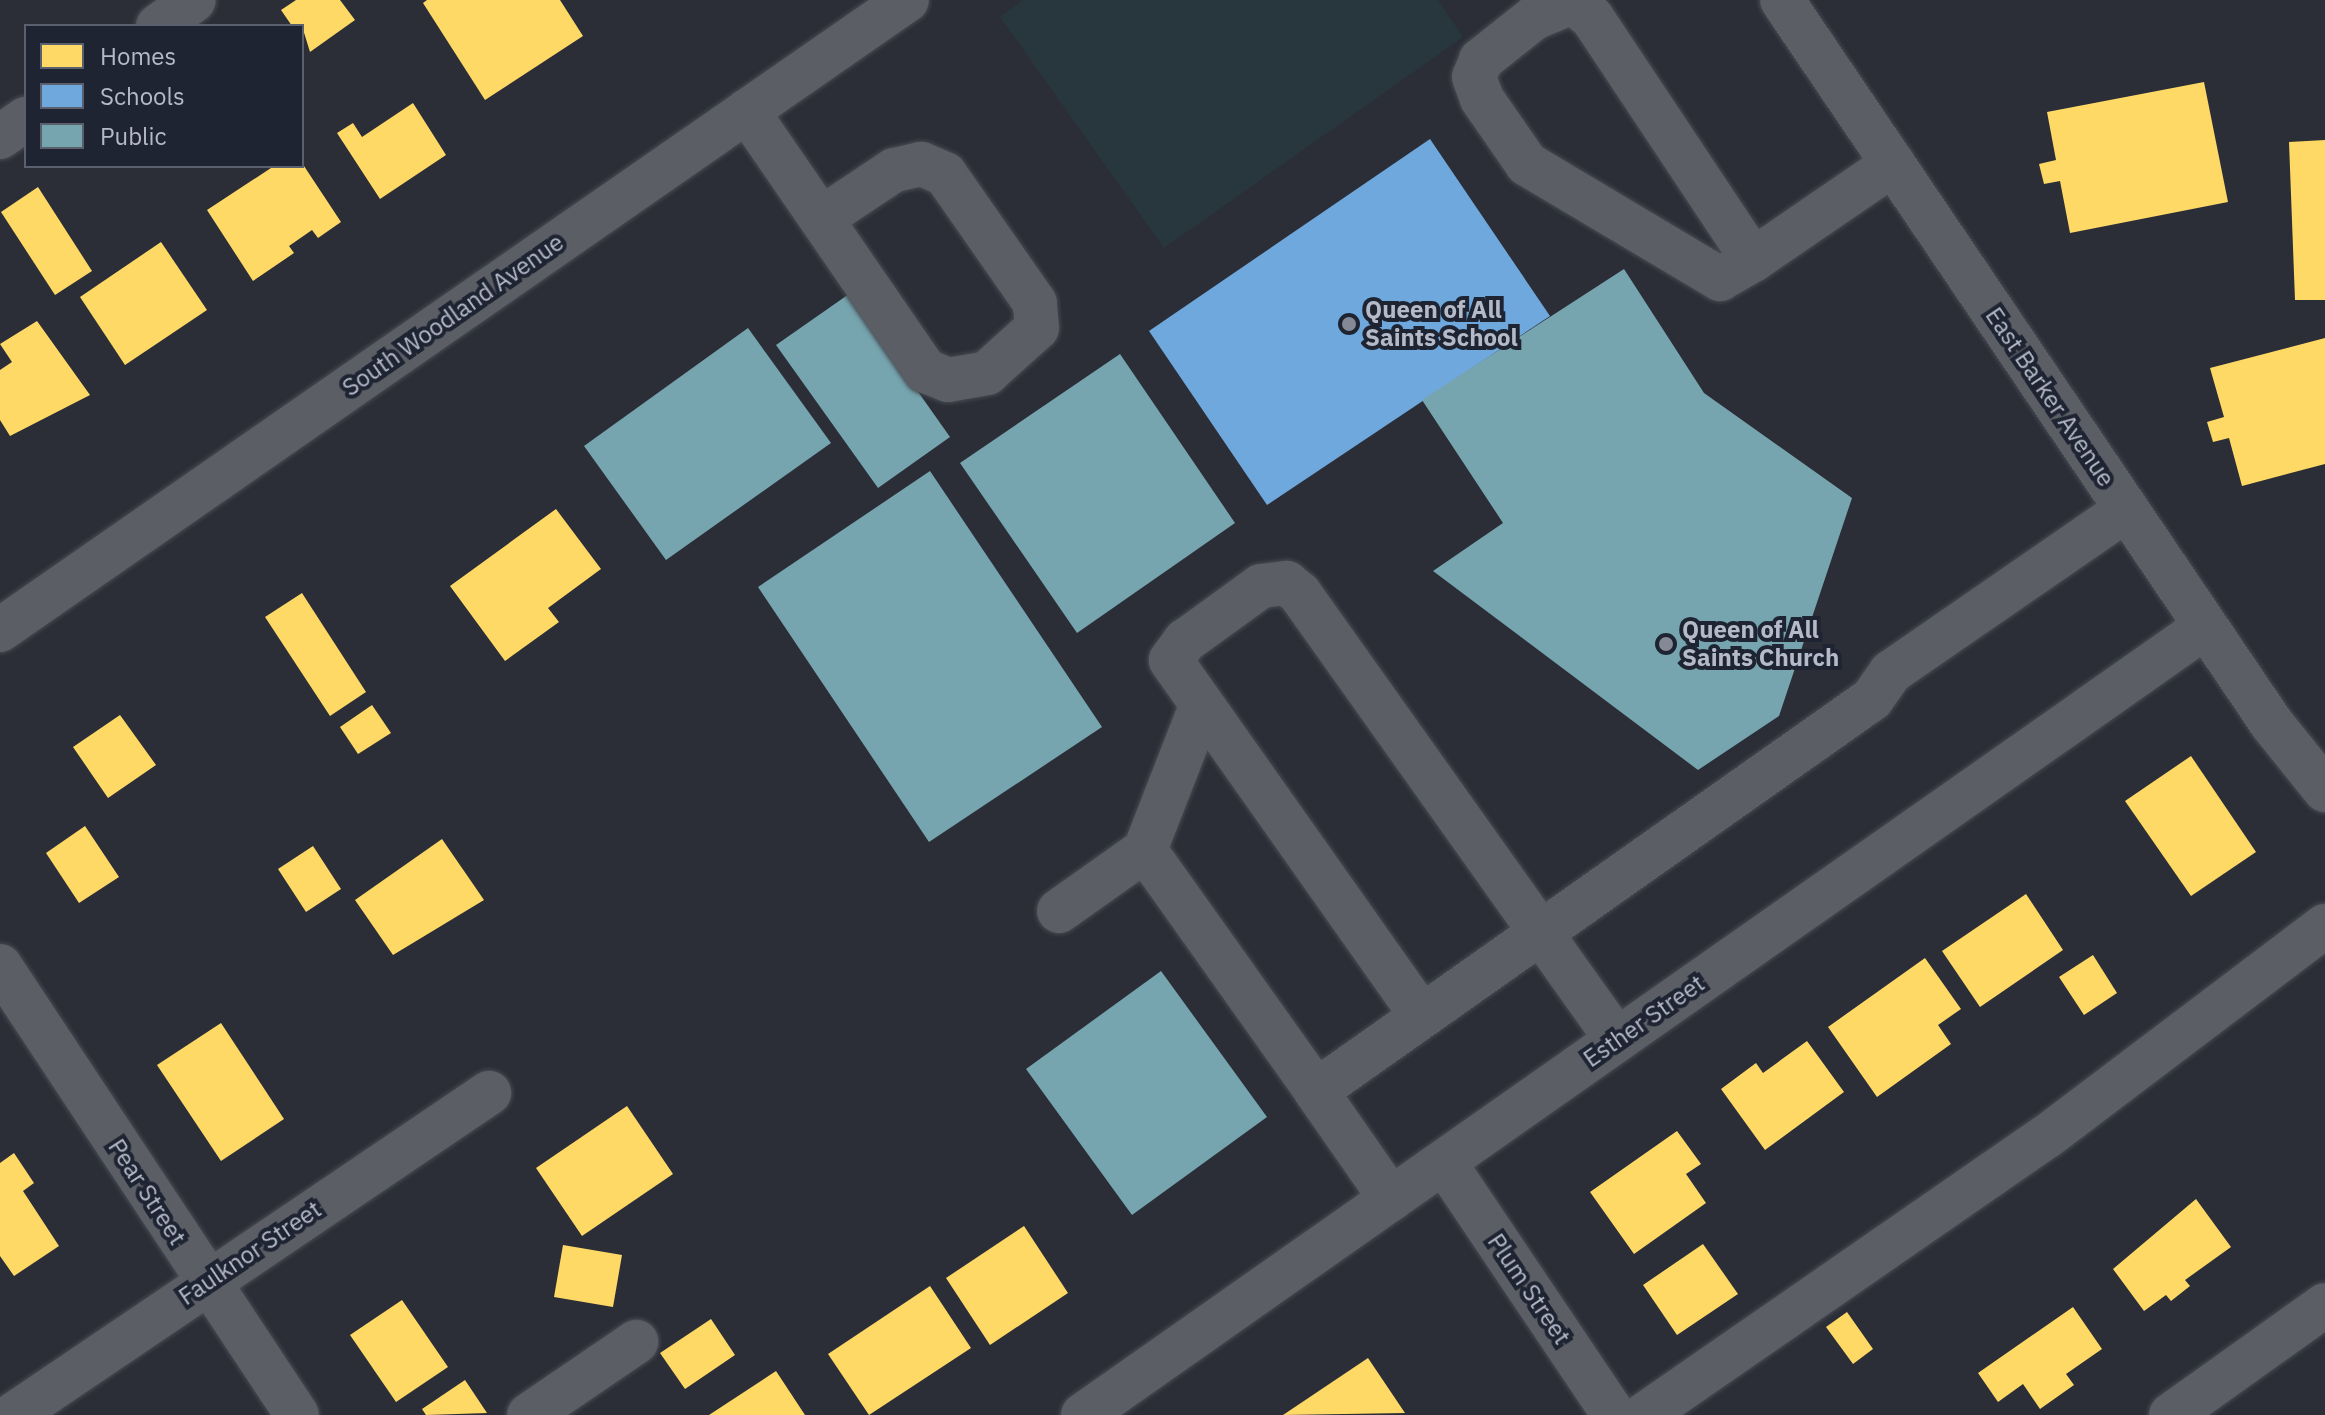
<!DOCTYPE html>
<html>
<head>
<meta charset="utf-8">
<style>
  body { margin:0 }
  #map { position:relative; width:2325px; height:1415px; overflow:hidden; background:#2b2e37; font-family:"IBM Plex Sans",sans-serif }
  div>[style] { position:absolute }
  .green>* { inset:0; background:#28373d }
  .homes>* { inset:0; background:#ffd966 }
  .schools>* { inset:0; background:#6fa8dc }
  .public>* { inset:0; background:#76a5af }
  .roads { filter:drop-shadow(0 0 2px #474a51) drop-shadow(0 0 2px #474a51) }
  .minor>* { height:44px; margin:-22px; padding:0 22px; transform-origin:22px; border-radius:22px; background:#5b5e65 }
  .dots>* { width:22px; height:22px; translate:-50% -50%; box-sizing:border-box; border:4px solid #1e2432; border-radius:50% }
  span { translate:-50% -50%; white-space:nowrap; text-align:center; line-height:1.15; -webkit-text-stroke:8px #1e2432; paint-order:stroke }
  .poi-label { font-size:24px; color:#b5bac8; font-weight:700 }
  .left { translate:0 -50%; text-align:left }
  .street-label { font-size:24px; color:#b5bac8 }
  .legend { position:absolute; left:24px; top:24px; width:280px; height:144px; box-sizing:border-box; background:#1e2432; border:2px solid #5a606e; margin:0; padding:10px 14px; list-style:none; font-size:24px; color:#b5bac8 }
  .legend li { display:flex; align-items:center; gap:16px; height:40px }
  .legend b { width:40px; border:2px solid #5a606e }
</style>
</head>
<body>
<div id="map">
  <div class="green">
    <div style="clip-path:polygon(1023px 0,1438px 0,1463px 37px,1164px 248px,1000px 17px)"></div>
  </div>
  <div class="homes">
    <div style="clip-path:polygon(296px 0,340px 0,355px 20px,310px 52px,302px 26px,292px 26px,281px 10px)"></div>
    <div style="clip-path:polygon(427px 0,560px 0,583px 36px,485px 100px,423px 3px)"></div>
    <div style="clip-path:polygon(2204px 82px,2228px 202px,2070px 233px,2060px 181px,2044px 184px,2039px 164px,2056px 160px,2047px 112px)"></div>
    <div style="clip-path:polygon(413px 103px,446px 155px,380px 199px,337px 133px,353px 123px,362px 137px)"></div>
    <div style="clip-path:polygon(2325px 140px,2325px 300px,2295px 300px,2289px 142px)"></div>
    <div style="clip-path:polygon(274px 166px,304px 166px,341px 222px,318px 238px,312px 230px,289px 246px,294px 253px,253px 281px,207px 210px)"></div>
    <div style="clip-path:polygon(38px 187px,92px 271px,55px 295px,1px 212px)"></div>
    <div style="clip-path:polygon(161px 242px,207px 310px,125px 365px,80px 297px)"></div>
    <div style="clip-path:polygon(37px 321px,90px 395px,10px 436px,0 420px,0 370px,12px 362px,0 344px)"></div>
    <div style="clip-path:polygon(2325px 338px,2325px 464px,2242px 486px,2229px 438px,2213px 442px,2207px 422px,2224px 417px,2210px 368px)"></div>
    <div style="clip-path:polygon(556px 509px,601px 569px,548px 608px,559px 622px,505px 661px,450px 586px)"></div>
    <div style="clip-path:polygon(302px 593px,366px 692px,330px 716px,265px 617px)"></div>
    <div style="clip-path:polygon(372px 705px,391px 733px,358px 754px,340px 727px)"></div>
    <div style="clip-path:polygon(120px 715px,156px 765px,108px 798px,73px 747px)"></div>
    <div style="clip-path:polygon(2191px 756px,2256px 852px,2191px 896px,2125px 801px)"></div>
    <div style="clip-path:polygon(85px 826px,119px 877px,79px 903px,46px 853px)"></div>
    <div style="clip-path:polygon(442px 839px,484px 900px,393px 955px,355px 900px)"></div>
    <div style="clip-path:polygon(313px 846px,341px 889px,306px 912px,278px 869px)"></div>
    <div style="clip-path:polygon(2026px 894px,2063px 950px,1980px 1007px,1942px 951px)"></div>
    <div style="clip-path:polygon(2093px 955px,2117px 993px,2084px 1015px,2059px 977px)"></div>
    <div style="clip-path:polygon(1925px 958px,1961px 1009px,1938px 1025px,1951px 1044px,1877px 1097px,1828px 1027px)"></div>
    <div style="clip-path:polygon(221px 1023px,284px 1119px,221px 1161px,157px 1065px)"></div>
    <div style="clip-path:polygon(1807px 1041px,1844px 1092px,1765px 1150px,1721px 1089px,1756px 1063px,1763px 1073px)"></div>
    <div style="clip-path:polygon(627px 1106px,673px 1174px,582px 1236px,536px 1168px)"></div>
    <div style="clip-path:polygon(1677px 1131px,1701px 1164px,1686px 1174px,1706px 1203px,1634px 1254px,1590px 1192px)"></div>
    <div style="clip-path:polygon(14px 1153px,34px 1183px,23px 1191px,59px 1246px,14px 1276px,0 1256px,0 1163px)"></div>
    <div style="clip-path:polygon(2196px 1199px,2231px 1247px,2185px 1280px,2190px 1286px,2171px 1301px,2166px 1295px,2144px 1311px,2113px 1269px)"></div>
    <div style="clip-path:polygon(1024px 1226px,1068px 1293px,990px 1345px,946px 1278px)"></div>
    <div style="clip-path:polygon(1703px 1244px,1738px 1294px,1677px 1335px,1643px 1285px)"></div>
    <div style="clip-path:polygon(563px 1245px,622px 1255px,613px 1307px,554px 1297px)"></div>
    <div style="clip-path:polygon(930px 1286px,971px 1348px,869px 1415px,828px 1354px)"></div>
    <div style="clip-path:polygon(402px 1300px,448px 1367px,396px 1402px,350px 1335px)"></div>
    <div style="clip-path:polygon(2073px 1307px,2102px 1349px,2066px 1374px,2074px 1385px,2040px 1409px,2023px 1384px,1998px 1402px,1978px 1373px)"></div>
    <div style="clip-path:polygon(1847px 1312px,1873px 1349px,1853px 1364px,1826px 1327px)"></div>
    <div style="clip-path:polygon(711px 1319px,735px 1355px,685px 1389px,660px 1353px)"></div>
    <div style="clip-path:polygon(1368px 1358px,1405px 1413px,1283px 1415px)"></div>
    <div style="clip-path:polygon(776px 1371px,805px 1415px,709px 1415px)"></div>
    <div style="clip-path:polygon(465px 1380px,487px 1413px,426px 1415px,422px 1409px)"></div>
  </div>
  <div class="schools">
    <div style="clip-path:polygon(1430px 139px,1550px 316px,1267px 505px,1149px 331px)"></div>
  </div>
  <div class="public">
    <div style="clip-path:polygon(1624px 269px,1704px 393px,1852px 498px,1779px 716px,1698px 770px,1433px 571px,1503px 523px,1422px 400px)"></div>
    <div style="clip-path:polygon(849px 294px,950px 437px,878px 488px,776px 345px)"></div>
    <div style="clip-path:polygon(748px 328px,831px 443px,666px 560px,584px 446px)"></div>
    <div style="clip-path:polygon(1120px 354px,1235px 523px,1077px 633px,960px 463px)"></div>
    <div style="clip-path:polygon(930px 471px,1102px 727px,929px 842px,758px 587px)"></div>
    <div style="clip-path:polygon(1161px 971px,1267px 1117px,1132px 1215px,1026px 1069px)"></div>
  </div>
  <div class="roads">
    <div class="minor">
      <div style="left:1782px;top:0;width:874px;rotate:55.91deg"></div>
      <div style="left:2272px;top:724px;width:85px;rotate:51.2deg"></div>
      <div style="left:158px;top:26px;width:44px;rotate:-35.8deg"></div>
      <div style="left:747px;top:111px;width:316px;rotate:55.5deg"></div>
      <div style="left:926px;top:371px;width:24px;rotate:22deg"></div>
      <div style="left:948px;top:380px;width:40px;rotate:-10deg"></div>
      <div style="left:987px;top:373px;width:67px;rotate:-42deg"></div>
      <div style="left:1037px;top:328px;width:25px;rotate:-95deg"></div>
      <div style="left:1035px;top:303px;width:157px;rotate:-124.9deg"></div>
      <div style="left:945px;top:174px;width:26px;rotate:-157deg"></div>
      <div style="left:921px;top:164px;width:28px;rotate:167deg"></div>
      <div style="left:894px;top:170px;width:87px;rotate:146.3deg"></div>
      <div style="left:0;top:137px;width:32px;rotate:-35deg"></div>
      <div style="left:1753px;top:260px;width:291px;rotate:-123.6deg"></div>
      <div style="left:1592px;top:18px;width:25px;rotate:-140deg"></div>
      <div style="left:1573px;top:2px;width:42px;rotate:157.7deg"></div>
      <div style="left:1534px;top:18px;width:68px;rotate:141.6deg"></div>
      <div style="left:1481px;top:60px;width:18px;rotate:112deg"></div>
      <div style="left:1474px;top:77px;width:23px;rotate:70deg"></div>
      <div style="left:1482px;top:99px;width:79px;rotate:55.3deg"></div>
      <div style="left:1527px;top:164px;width:225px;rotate:30.8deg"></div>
      <div style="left:1720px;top:279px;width:38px;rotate:-30deg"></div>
      <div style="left:1753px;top:260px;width:170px;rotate:-34.4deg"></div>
      <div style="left:0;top:630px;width:1104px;rotate:-34.78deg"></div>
      <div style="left:1145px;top:850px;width:296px;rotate:54.6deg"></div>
      <div style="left:1059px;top:911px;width:105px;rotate:-35.3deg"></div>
      <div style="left:1145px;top:850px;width:151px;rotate:-68.7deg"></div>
      <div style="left:0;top:966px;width:538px;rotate:56.52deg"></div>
      <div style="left:1421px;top:1015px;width:434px;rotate:-125.2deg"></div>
      <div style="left:1171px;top:660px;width:24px;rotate:-54deg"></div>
      <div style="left:1185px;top:641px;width:94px;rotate:-35.9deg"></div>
      <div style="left:1261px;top:586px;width:26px;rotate:-7deg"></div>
      <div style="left:1287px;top:583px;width:17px;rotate:40deg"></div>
      <div style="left:1300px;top:594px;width:547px;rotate:54.6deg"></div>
      <div style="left:1444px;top:1162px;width:305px;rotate:56.1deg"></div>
      <div style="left:1391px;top:1199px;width:131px;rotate:-124.8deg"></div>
      <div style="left:1316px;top:1091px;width:680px;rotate:-35.19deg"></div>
      <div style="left:1872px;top:699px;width:33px;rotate:-55deg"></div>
      <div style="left:1891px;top:672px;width:285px;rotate:-34.6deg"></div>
      <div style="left:13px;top:1415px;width:575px;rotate:-34.08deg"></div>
      <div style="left:529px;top:1415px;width:130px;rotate:-34.3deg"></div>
      <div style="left:1083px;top:1415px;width:1371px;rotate:-35.08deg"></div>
      <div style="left:1644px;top:1415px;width:489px;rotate:-34.7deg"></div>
      <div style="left:2046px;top:1137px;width:350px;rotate:-37.1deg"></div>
      <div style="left:2171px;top:1415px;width:189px;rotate:-35.5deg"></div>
    </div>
  </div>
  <div class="dots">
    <div style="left:1349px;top:324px;background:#858995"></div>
    <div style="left:1666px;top:644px;background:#858995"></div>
  </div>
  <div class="poi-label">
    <span class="left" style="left:1365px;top:324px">Queen of All<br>Saints School</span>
    <span class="left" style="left:1682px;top:644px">Queen of All<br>Saints Church</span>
  </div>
  <div class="street-label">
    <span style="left:453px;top:315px;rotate:-35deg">South Woodland Avenue</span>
    <span style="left:2050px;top:397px;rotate:56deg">East Barker Avenue</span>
    <span style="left:1644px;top:1021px;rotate:-35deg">Esther Street</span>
    <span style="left:147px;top:1192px;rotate:57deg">Pear Street</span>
    <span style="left:250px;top:1253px;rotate:-34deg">Faulknor Street</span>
    <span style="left:1529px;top:1289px;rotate:56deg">Plum Street</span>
  </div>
  <ul class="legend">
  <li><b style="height:22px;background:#ffd966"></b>Homes</li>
  <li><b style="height:22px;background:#6fa8dc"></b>Schools</li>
  <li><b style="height:22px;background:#76a5af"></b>Public</li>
  </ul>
</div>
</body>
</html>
